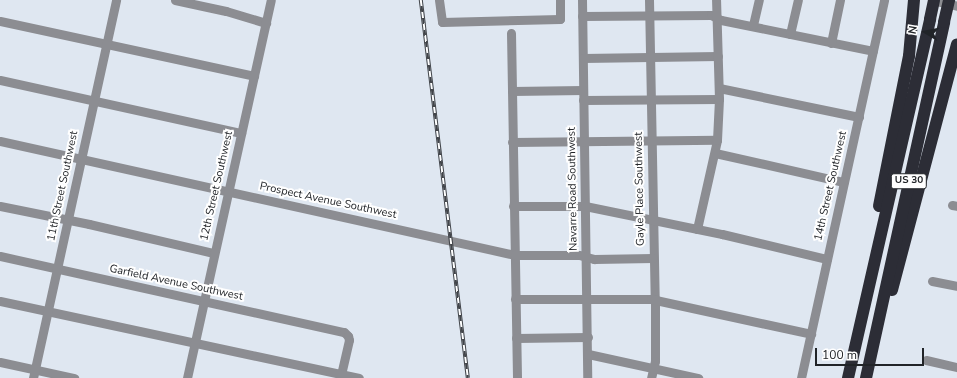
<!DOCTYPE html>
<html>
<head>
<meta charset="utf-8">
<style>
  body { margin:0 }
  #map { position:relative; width:957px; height:378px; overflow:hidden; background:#dfe7f1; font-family:"Nunito Sans",sans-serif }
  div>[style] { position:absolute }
  .minor>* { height:9px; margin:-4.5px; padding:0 4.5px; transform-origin:4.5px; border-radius:4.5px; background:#8c8d92 }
  .highway>* { height:12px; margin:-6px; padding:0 6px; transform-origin:6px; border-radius:6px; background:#2c2d36 }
  .rail>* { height:3.5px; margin-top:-1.75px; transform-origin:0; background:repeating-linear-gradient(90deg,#fff 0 6px,#414449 0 12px); box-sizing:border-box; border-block:1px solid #414449 }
  .highway-bridge>* { height:12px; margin:-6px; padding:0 6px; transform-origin:6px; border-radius:6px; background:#2c2d36 }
  span { translate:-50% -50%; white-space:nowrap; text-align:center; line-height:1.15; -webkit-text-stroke:4px #fff; paint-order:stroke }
  .shield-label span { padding:1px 3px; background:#fff; border:1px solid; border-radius:3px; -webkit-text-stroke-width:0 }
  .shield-label { font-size:10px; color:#212428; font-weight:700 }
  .street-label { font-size:11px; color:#212428 }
  .north { position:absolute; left:905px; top:12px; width:40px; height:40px; -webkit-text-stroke:3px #fff; paint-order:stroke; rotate:280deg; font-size:11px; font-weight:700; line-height:16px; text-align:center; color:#212428 }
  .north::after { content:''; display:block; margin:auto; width:14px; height:18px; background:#212428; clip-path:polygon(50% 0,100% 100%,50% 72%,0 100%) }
  .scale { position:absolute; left:815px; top:348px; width:109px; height:18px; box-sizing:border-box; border:2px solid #212428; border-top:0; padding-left:5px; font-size:12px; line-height:14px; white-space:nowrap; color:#212428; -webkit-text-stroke:3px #fff; paint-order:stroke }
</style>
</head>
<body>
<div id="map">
  <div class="minor">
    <div style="left:175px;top:0;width:52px;rotate:12.2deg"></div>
    <div style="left:226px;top:11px;width:42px;rotate:16.7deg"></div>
    <div style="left:439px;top:0;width:22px;rotate:82deg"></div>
    <div style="left:442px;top:22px;width:118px;rotate:-1.5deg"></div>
    <div style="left:560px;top:19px;width:19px;rotate:-90deg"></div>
    <div style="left:582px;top:0;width:378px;rotate:89.2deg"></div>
    <div style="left:649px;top:0;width:299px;rotate:88.9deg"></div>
    <div style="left:655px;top:299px;width:62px;rotate:90deg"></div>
    <div style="left:655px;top:361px;width:17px;rotate:103deg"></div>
    <div style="left:932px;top:0;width:26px;rotate:13deg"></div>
    <div style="left:582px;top:16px;width:129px;rotate:-0.4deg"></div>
    <div style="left:711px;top:15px;width:11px;rotate:27deg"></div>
    <div style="left:721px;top:20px;width:155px;rotate:11.5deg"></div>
    <div style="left:0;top:21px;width:260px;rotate:12.2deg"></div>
    <div style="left:753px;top:25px;width:26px;rotate:-77deg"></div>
    <div style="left:511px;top:33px;width:345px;rotate:89deg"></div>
    <div style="left:790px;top:34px;width:35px;rotate:-77deg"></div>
    <div style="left:831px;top:43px;width:44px;rotate:-78.2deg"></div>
    <div style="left:583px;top:58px;width:135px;rotate:-0.8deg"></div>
    <div style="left:0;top:80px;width:247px;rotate:12.4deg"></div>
    <div style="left:719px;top:88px;width:143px;rotate:11.7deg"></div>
    <div style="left:512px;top:91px;width:71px;rotate:-0.8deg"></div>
    <div style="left:583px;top:100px;width:136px;rotate:-0.4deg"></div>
    <div style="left:0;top:141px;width:527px;rotate:12.48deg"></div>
    <div style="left:515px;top:255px;width:64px"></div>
    <div style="left:579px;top:255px;width:16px;rotate:15deg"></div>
    <div style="left:594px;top:259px;width:59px;rotate:-1deg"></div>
    <div style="left:512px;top:142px;width:205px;rotate:-0.6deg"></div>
    <div style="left:715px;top:153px;width:132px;rotate:12.7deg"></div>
    <div style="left:952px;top:205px;width:5px;rotate:11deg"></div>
    <div style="left:0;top:206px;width:91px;rotate:11.4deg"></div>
    <div style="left:89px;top:224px;width:128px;rotate:13.1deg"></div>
    <div style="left:513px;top:206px;width:72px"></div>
    <div style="left:585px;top:206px;width:140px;rotate:11.6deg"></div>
    <div style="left:722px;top:234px;width:108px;rotate:13.4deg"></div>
    <div style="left:697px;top:229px;width:91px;rotate:-77.3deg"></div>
    <div style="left:717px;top:140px;width:41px;rotate:-87.2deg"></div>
    <div style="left:719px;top:99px;width:99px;rotate:-91.7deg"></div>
    <div style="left:0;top:256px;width:352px;rotate:12.5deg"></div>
    <div style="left:344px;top:332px;width:6px;rotate:45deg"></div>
    <div style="left:348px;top:336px;width:4px;rotate:76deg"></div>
    <div style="left:349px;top:340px;width:39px;rotate:103deg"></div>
    <div style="left:932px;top:281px;width:25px;rotate:11deg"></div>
    <div style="left:515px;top:299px;width:136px"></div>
    <div style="left:651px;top:299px;width:164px;rotate:12.3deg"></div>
    <div style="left:0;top:301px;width:367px;rotate:12.1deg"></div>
    <div style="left:516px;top:338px;width:72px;rotate:-0.8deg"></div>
    <div style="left:588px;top:354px;width:113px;rotate:12.3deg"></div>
    <div style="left:926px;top:360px;width:32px;rotate:13deg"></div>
    <div style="left:0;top:362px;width:76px;rotate:12.2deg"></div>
    <div style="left:33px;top:378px;width:387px;rotate:-77.6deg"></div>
    <div style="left:187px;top:378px;width:387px;rotate:-77.5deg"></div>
    <div style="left:801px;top:378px;width:387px;rotate:-77.6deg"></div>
  </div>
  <div class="highway">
    <div style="left:879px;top:206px;width:153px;rotate:-78.7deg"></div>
    <div style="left:909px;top:56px;width:56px;rotate:-84.9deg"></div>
    <div style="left:892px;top:290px;width:254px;rotate:-75.2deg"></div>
    <div style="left:848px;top:378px;width:368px;rotate:-77.1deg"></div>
    <div style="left:866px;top:378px;width:364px;rotate:-77.6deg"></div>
  </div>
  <div class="rail">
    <div style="left:421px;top:0;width:381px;rotate:82.9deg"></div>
  </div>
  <div class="highway-bridge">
    <div style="left:930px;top:19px;width:19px;rotate:-78deg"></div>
    <div style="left:944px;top:22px;width:23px;rotate:-77deg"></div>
  </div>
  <div class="shield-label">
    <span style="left:909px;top:181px">US 30</span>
  </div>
  <div class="street-label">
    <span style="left:63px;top:186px;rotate:-78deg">11th Street Southwest</span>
    <span style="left:217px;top:186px;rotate:-77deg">12th Street Southwest</span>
    <span style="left:831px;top:186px;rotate:-77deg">14th Street Southwest</span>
    <span style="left:573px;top:189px;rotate:-91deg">Navarre Road Southwest</span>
    <span style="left:640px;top:189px;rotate:-91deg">Gayle Place Southwest</span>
    <span style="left:328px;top:201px;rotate:12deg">Prospect Avenue Southwest</span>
    <span style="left:176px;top:283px;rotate:12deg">Garfield Avenue Southwest</span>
  </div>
  <div class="north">N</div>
  <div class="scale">100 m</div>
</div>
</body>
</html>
